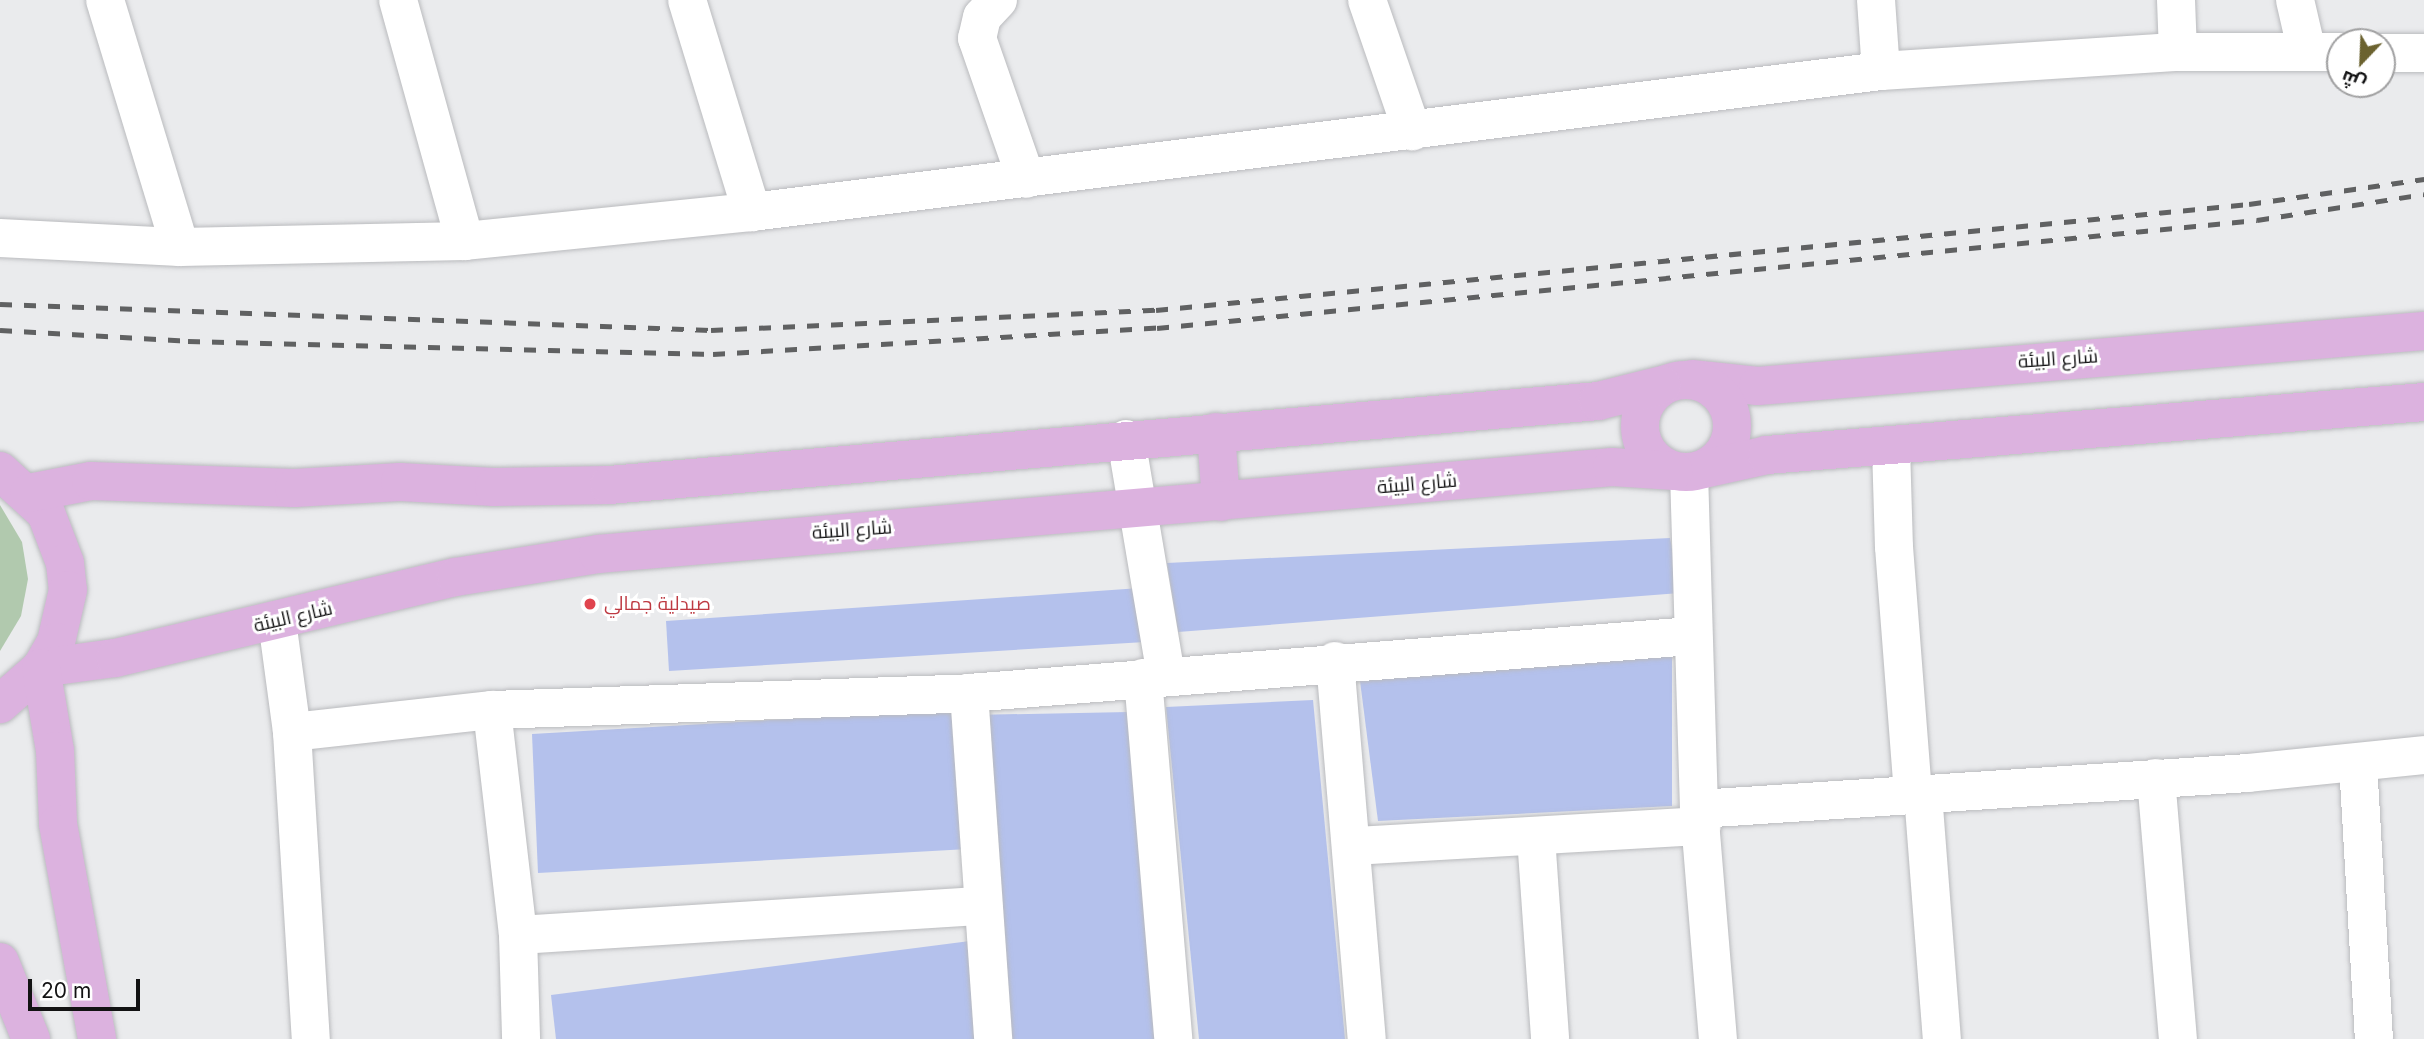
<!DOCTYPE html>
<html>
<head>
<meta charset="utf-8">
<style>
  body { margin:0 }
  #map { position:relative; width:2424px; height:1039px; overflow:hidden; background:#eaebed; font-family:Inter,Cairo,sans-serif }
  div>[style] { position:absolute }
  .green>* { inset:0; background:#b1c9ae }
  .building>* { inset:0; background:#b4c1ec }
  .roads { filter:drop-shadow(0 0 2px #babbbe) drop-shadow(0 0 2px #babbbe) }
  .minor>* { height:38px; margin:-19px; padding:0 19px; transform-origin:19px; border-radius:19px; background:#fff }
  .tertiary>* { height:38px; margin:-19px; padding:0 19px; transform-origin:19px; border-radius:19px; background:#fff }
  .primary>* { height:38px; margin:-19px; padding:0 19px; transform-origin:19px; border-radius:19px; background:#dcb2df }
  .primary>.ring { margin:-19px; padding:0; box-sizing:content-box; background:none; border:38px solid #dcb2df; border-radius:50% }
  .rail>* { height:5px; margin-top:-2.5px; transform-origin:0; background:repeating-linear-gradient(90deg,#606162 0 12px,transparent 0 24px) }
  .dots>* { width:19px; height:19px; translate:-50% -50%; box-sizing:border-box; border:4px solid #fff; border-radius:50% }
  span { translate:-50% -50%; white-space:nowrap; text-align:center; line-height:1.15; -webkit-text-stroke:6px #fff; paint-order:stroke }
  .street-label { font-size:19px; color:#121213 }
  .health-label { font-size:19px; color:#be3a42 }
  .left { translate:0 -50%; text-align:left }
  .north { position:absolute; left:2326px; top:28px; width:70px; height:70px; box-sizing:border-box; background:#fff; border:2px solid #a0a0a1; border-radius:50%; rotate:203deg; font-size:19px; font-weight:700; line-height:28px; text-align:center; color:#121213 }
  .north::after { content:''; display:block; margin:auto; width:24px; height:32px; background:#6b622f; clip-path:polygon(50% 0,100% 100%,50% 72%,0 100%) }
  .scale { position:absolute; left:28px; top:979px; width:112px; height:32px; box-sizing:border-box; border:4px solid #121213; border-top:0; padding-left:9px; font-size:21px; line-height:24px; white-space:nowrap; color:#121213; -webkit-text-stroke:5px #fff; paint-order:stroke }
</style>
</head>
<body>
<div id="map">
  <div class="green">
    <div style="clip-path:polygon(0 505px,22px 542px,28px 579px,21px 616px,0 651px)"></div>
  </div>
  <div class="building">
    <div style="clip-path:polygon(1670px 538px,1680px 593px,1178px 632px,1167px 563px)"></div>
    <div style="clip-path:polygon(1140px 588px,1145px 642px,669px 671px,666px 621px)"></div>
    <div style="clip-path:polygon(1672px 656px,1672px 806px,1378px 821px,1360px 681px)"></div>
    <div style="clip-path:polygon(1313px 700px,1345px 1039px,1199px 1039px,1166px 707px)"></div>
    <div style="clip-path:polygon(961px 709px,968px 849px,538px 873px,532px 734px)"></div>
    <div style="clip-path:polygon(1129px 712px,1168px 1039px,1004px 1039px,970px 715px)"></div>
    <div style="clip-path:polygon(970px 941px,979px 1039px,556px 1039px,551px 995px)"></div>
  </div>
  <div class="roads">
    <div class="minor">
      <div style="left:105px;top:0;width:258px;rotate:73.1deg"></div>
      <div style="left:398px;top:0;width:250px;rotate:74.5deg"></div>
      <div style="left:687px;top:0;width:222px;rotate:73deg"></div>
      <div style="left:998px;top:0;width:23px;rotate:133deg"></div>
      <div style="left:982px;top:17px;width:22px;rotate:103deg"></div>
      <div style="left:977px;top:38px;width:149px;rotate:70.8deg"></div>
      <div style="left:1367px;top:0;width:139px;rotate:71deg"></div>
      <div style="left:1876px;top:0;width:71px;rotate:86deg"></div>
      <div style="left:2176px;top:0;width:52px;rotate:87.8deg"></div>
      <div style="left:2295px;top:0;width:53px;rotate:77deg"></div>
      <div style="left:1126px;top:439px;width:240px;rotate:80.4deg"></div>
      <div style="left:1891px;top:447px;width:100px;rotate:88.3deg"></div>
      <div style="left:1894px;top:547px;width:250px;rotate:85.6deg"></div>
      <div style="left:1689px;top:472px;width:337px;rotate:88.3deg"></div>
      <div style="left:1699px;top:809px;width:231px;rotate:85.3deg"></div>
      <div style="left:277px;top:621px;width:112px;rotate:82.3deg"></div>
      <div style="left:292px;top:732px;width:308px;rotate:86.5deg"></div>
      <div style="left:1335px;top:661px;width:379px;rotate:85.2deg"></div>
      <div style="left:1143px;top:678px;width:362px;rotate:85.2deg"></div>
      <div style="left:969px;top:693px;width:347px;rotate:86deg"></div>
      <div style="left:492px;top:710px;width:226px;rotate:83.4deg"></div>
      <div style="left:518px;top:935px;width:104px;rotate:88.3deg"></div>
      <div style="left:292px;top:732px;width:201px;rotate:-6.3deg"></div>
      <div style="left:492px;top:710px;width:477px;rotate:-2deg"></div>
      <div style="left:969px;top:693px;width:725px;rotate:-4.51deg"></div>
      <div style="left:2358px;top:763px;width:276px;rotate:86.7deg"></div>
      <div style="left:2156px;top:778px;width:262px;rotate:85.2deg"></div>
      <div style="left:1923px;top:794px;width:246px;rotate:85.6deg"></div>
      <div style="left:1699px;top:809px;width:550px;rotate:-3.75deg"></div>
      <div style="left:2248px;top:773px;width:177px;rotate:-5.8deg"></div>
      <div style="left:1536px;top:837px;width:202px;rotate:86deg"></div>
      <div style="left:1354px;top:846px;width:348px;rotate:-3.3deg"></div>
      <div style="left:518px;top:935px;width:466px;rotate:-3.6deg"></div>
    </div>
    <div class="tertiary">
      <div style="left:2382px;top:53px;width:42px"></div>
      <div style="left:0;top:238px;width:180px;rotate:2.9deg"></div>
      <div style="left:180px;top:247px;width:285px;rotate:-1.2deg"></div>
      <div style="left:465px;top:241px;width:288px;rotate:-5.8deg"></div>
      <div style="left:752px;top:212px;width:1138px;rotate:-7.12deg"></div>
      <div style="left:1881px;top:71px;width:298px;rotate:-3.7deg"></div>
      <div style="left:2178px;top:52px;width:162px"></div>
    </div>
    <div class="primary">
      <div style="left:1692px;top:379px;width:66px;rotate:6.1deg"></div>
      <div style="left:1758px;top:386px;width:668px;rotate:-4.72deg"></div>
      <div class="ring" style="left:1640px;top:380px;width:54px;height:54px"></div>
      <div style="left:1216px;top:432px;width:70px;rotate:85.9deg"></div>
      <div style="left:1704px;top:469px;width:65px;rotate:-12.5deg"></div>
      <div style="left:1767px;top:455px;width:659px;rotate:-4.61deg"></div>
      <div style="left:0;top:471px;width:62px;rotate:42.4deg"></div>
      <div style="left:46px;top:513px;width:53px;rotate:69.2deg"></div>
      <div style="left:65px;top:563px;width:27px;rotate:84deg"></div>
      <div style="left:68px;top:590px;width:53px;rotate:103deg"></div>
      <div style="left:56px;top:642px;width:30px;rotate:120deg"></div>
      <div style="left:41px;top:668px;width:55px;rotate:138.7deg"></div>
      <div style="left:29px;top:493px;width:63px;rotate:-11deg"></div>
      <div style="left:91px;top:481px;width:203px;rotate:2deg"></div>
      <div style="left:294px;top:488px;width:106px;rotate:-3.2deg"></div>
      <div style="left:400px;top:482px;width:94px;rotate:3deg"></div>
      <div style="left:494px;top:487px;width:115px;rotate:-1deg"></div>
      <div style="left:609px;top:485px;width:993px;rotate:-4.85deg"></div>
      <div style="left:1598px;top:401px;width:66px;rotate:-14deg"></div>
      <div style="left:41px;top:668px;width:75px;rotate:-7.7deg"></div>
      <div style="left:115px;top:658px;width:350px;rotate:-13.4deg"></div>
      <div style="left:456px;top:577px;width:144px;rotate:-9.2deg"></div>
      <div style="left:598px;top:554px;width:1018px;rotate:-4.9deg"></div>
      <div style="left:1612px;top:467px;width:62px;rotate:3.7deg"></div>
      <div style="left:41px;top:668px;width:84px;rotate:80.4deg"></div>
      <div style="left:55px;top:751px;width:73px;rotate:87.6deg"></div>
      <div style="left:58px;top:824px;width:219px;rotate:79.7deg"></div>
      <div style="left:0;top:962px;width:83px;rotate:68.1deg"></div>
    </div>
  </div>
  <div class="rail">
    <div style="left:0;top:304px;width:711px;rotate:2.09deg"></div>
    <div style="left:711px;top:330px;width:445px;rotate:-2.6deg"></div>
    <div style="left:1156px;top:310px;width:1098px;rotate:-5.54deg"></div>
    <div style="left:2249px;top:204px;width:177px;rotate:-8.1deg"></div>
    <div style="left:0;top:330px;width:188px;rotate:3.3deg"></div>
    <div style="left:188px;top:341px;width:525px;rotate:1.42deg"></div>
    <div style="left:713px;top:354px;width:445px;rotate:-3.4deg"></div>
    <div style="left:1157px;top:328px;width:1105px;rotate:-5.61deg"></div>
    <div style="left:2257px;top:220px;width:169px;rotate:-8.8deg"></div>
  </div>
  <div class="dots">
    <div style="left:590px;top:604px;background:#e0444e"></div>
  </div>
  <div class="street-label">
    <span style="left:2058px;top:359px;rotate:-4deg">شارع البيئة</span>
    <span style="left:1417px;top:484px;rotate:-5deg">شارع البيئة</span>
    <span style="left:852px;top:530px;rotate:-4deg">شارع البيئة</span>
    <span style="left:293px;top:617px;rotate:-13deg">شارع البيئة</span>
  </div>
  <div class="health-label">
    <span class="left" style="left:604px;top:604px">صيدلية جمالي</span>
  </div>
  <div class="north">ش</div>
  <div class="scale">20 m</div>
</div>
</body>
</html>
